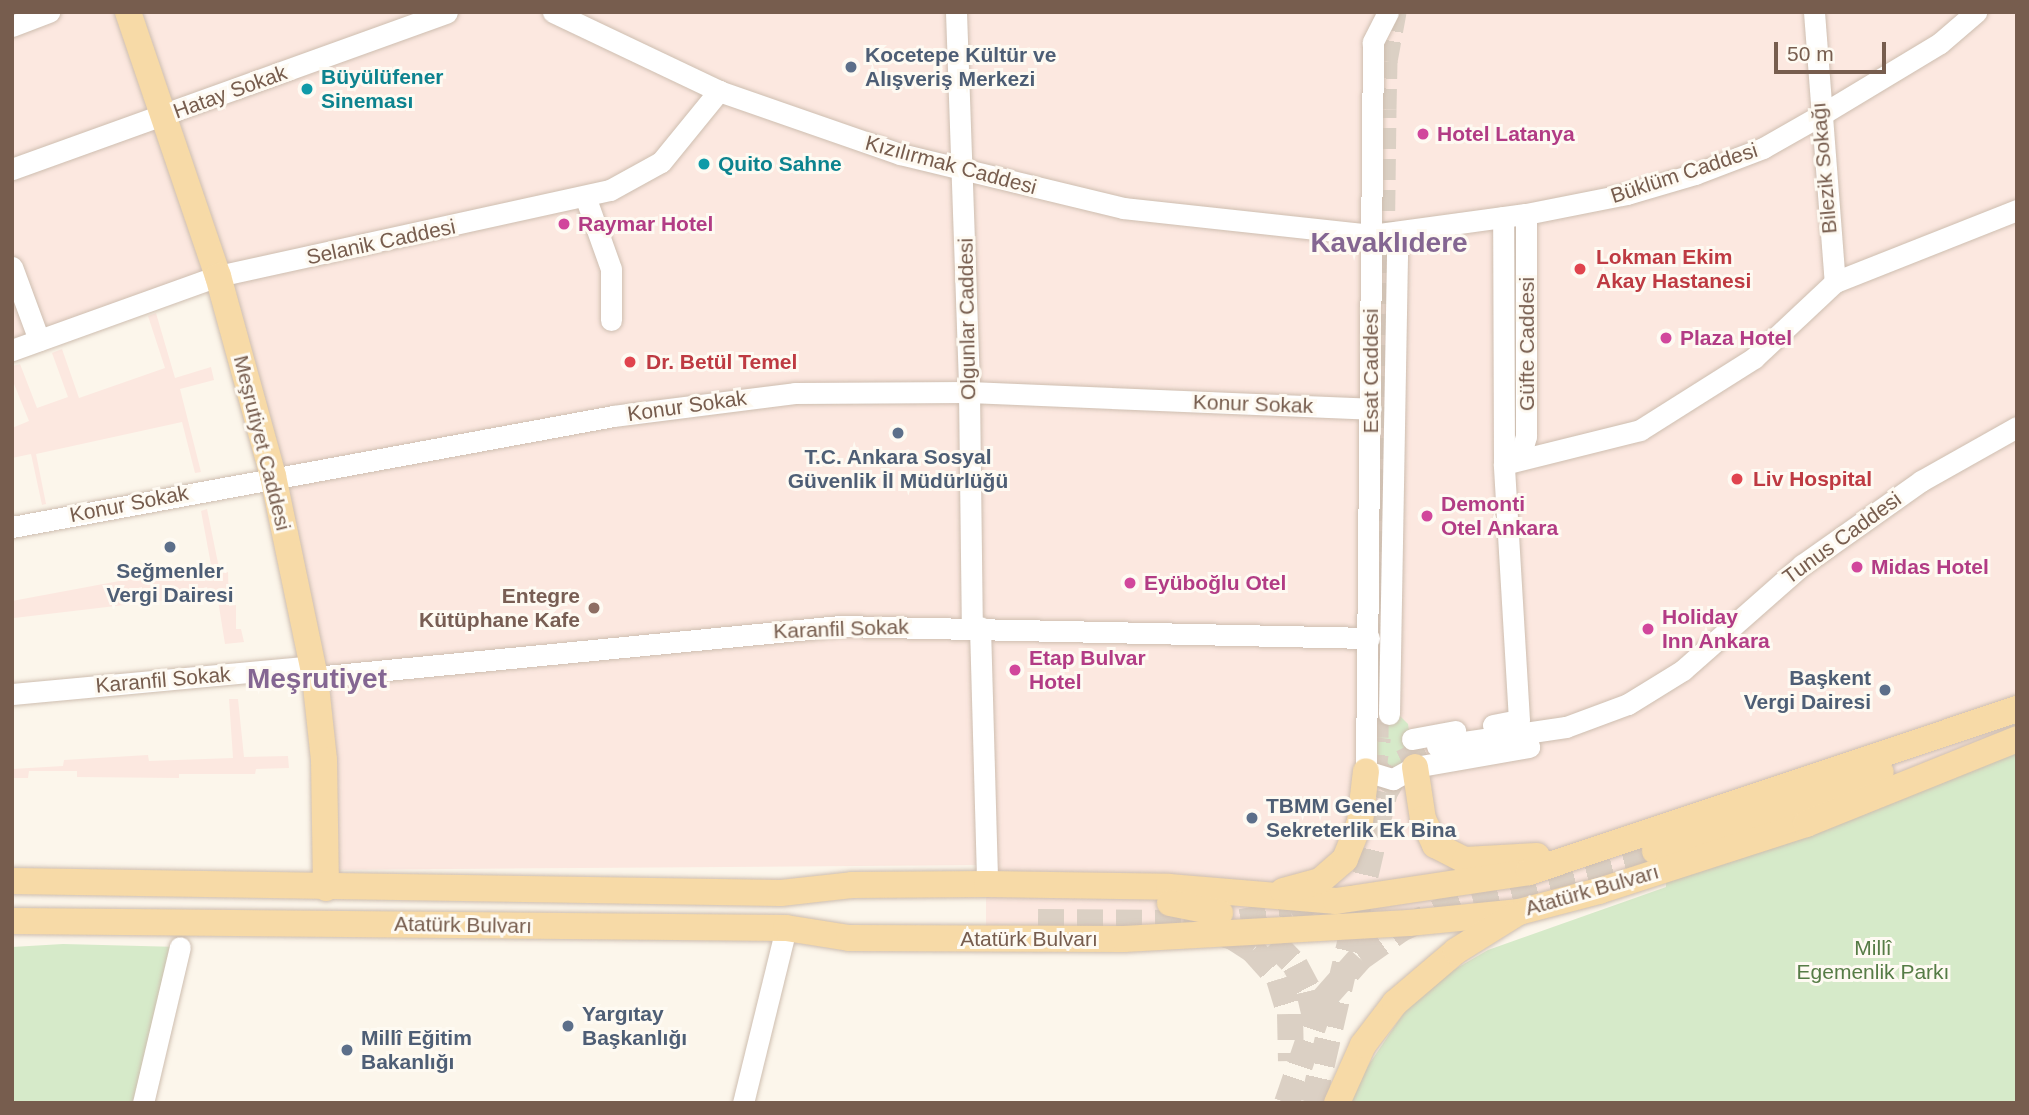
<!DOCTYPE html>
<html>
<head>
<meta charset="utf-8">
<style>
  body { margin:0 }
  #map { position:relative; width:2029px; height:1115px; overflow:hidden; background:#fcf6eb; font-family:Helvetica,sans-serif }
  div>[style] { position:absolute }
  .commercial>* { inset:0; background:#fce8e0 }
  .green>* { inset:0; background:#d6eac9 }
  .water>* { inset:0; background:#c0e0e6 }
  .round { border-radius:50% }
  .minor-tunnel>* { height:21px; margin-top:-10.5px; transform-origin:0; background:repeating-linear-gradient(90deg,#dbd0c4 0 21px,transparent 0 31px) }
  .major-tunnel>* { height:26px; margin-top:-13px; transform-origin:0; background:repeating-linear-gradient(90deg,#dbd0c4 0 26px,transparent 0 39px) }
  .roads { filter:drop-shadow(0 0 2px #cebeb0) drop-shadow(0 0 2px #cebeb0) }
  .minor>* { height:21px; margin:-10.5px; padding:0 10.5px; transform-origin:10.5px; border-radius:10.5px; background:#fff }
  .major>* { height:26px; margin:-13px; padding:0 13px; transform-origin:13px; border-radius:13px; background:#f7daa7 }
  .dots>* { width:19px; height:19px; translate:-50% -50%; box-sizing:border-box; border:4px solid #fefaf2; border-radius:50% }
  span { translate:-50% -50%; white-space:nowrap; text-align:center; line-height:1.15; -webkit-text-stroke:6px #fefaf2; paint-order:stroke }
  .service-label { font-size:21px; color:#4e5e75; font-weight:700 }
  .left { translate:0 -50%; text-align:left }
  .right { translate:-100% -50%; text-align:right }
  .culture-label { font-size:21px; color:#0d838f; font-weight:700 }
  .street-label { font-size:21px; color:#775d4e }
  .hotel-label { font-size:21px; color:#b23c85; font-weight:700 }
  .health-label { font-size:21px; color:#be3a42; font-weight:700 }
  .education-label { font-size:21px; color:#785e54; font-weight:700 }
  .park-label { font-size:21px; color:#567c46 }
  .district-label { font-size:28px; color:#846692; font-weight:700 }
  .frame { position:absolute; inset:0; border:14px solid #775d4e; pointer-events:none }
  .scale { position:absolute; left:1774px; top:42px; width:112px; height:32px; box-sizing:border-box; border:4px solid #775d4e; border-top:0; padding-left:9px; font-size:21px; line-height:24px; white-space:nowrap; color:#775d4e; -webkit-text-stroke:5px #fefaf2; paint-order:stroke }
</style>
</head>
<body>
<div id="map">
  <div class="commercial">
    <div style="clip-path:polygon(12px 12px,2017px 12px,2017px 739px,1519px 912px,986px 939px,986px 865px,326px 870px,324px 760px,218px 276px,12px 350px)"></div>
    <div style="clip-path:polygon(156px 313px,175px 378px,211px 367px,214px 380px,180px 389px,201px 472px,195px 473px,182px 422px,36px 454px,46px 504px,42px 505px,31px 454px,12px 458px,12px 428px,29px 421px,12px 379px,12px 366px,20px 364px,37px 408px,68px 397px,52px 353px,62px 349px,79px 398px,165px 368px,148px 316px)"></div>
    <div style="clip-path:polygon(207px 509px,220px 573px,228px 572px,229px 606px,236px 605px,236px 629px,241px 629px,244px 642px,225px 644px,217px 594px,14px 618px,12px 622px,12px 601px,130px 579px,163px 574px,164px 580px,212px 570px,201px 511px)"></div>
    <div style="clip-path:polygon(229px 699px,238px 699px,244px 757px,288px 756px,289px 768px,256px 769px,255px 774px,179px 774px,179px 778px,77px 777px,77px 771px,29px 771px,28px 778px,12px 778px,12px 769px,63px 766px,64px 760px,148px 755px,149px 761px,233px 758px)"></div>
  </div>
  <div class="green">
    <div style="clip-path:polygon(1389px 714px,1400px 716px,1408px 724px,1415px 767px,1374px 777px,1371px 725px)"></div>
    <div style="clip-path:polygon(2017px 739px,2017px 1103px,1350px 1103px,1355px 1085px,1407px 1008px,1450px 972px,1488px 950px,1666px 887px,1666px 882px)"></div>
    <div style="clip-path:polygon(63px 944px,180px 947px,143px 1103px,12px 1103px,12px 947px)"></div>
  </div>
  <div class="water">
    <div class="round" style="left:1309px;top:988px;width:30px;height:30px"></div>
  </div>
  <div class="minor-tunnel">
    <div style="left:1378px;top:737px;width:628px;rotate:-89.27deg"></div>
    <div style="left:1386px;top:109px;width:48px;rotate:-88.8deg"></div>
    <div style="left:1387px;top:61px;width:50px;rotate:-79.6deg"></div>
  </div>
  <div class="major-tunnel">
    <div style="left:1372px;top:780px;width:43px;rotate:-82.1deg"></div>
    <div style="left:1038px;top:922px;width:145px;rotate:0.4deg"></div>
    <div style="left:1183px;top:923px;width:52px;rotate:15.6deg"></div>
    <div style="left:1233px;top:937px;width:24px;rotate:33deg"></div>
    <div style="left:1253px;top:950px;width:39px;rotate:48deg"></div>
    <div style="left:1279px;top:979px;width:37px;rotate:73deg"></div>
    <div style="left:1290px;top:1014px;width:47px;rotate:88.8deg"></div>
    <div style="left:1241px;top:922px;width:51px;rotate:-10.2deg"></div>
    <div style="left:1291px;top:913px;width:40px;rotate:-32deg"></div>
    <div style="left:1246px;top:924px;width:32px;rotate:34deg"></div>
    <div style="left:1273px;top:942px;width:32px;rotate:46deg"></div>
    <div style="left:1295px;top:965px;width:30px;rotate:62deg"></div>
    <div style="left:1309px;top:991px;width:32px;rotate:77deg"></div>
    <div style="left:1287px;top:1103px;width:108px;rotate:-71.1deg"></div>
    <div style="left:1322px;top:1001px;width:57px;rotate:-48.5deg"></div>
    <div style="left:1360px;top:958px;width:50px;rotate:-35.3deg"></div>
    <div style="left:1401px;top:929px;width:78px;rotate:-24.3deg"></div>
    <div style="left:1472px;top:897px;width:189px;rotate:-14.1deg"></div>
    <div style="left:1313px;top:1103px;width:319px;rotate:-77deg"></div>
    <div style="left:1385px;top:792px;width:34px;rotate:-60deg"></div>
    <div style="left:1402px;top:763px;width:39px;rotate:-26deg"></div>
  </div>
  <div class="roads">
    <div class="minor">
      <div style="left:553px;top:12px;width:184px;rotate:25.4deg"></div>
      <div style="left:719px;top:91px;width:192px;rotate:19.2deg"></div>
      <div style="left:900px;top:154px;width:229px;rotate:13.6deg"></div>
      <div style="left:1123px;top:208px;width:250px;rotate:6.2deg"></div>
      <div style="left:1372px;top:235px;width:155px;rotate:-7.8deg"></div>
      <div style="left:1526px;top:214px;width:103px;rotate:-11.2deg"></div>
      <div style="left:1627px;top:194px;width:71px;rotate:-16.4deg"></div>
      <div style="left:1695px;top:174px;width:73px;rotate:-20.9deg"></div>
      <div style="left:1763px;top:148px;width:64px;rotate:-29.7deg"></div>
      <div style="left:1819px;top:116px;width:141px;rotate:-31.1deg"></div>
      <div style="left:1940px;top:43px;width:48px;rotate:-40.7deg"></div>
      <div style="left:956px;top:12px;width:380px;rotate:88deg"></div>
      <div style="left:969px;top:392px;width:235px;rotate:89.3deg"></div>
      <div style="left:1388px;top:12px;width:34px;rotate:117deg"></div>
      <div style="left:1373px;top:42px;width:729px;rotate:90.55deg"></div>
      <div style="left:1366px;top:771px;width:28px;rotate:17deg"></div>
      <div style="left:1393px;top:779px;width:25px;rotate:-29deg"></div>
      <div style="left:1814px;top:12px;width:271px;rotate:85.6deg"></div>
      <div style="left:12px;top:26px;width:40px;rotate:-21deg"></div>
      <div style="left:12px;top:169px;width:462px;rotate:-19.8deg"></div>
      <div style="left:586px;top:199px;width:74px;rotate:70.3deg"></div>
      <div style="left:611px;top:269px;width:51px;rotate:90deg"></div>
      <div style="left:12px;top:267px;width:78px;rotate:69.7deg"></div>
      <div style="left:12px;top:350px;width:219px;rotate:-19.8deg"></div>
      <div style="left:218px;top:276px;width:401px;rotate:-12.4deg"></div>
      <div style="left:610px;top:190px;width:58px;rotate:-28.8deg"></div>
      <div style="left:661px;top:162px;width:92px;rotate:-50.8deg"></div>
      <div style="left:1506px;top:463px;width:21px;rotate:-39deg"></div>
      <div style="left:1522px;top:450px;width:15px;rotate:-74deg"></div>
      <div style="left:1526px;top:436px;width:222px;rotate:-90deg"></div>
      <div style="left:1504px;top:464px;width:140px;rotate:-14deg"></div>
      <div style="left:1640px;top:430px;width:135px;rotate:-32.3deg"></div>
      <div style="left:1754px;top:358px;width:111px;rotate:-43.2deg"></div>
      <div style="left:1835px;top:282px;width:196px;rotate:-21.6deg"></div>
      <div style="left:12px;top:527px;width:611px;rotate:-10.46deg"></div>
      <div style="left:613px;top:416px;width:183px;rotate:-7.2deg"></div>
      <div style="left:795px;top:393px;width:174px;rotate:-0.3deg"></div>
      <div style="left:969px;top:392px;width:402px;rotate:2.4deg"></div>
      <div style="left:980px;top:627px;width:257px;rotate:88.4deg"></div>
      <div style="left:315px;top:677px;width:527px;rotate:-5.55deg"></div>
      <div style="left:840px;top:626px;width:529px;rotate:1.3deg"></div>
      <div style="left:12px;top:694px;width:302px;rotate:-5.3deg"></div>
      <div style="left:1389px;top:714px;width:480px;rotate:-89deg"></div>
      <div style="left:1493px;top:725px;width:26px;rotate:-11deg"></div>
      <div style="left:1519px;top:720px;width:256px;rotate:-93.4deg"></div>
      <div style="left:1504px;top:464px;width:247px;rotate:-90.2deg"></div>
      <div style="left:1412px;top:739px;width:44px;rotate:-10.5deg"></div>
      <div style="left:1437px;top:746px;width:130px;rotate:-8.4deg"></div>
      <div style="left:1566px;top:727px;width:66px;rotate:-20.4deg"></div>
      <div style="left:1628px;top:704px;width:65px;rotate:-31.7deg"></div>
      <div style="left:1683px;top:670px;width:159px;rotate:-41.4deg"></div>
      <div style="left:1802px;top:565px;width:146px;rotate:-35.2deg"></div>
      <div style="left:1921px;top:481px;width:110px;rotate:-29.4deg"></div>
      <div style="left:1415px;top:767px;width:116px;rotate:-10deg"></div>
      <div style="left:143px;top:1103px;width:160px;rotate:-76.7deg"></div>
      <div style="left:743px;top:1103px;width:180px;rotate:-76.2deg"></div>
    </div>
    <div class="major">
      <div style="left:128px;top:12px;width:279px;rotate:71.2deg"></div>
      <div style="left:218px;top:276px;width:207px;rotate:74.6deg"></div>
      <div style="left:273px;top:476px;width:205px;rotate:78.2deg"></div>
      <div style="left:315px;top:677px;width:83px;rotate:83.8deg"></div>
      <div style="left:324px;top:760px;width:128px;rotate:89.1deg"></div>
      <div style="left:1415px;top:767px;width:53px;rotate:81.3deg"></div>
      <div style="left:1423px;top:819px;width:29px;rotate:65deg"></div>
      <div style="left:1435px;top:845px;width:34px;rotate:27deg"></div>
      <div style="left:1465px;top:860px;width:72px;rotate:-3.2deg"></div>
      <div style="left:1655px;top:851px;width:239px;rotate:-19.3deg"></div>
      <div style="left:12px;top:881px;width:769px;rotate:0.89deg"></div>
      <div style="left:781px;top:893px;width:71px;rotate:-6.4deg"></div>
      <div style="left:852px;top:885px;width:135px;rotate:-0.4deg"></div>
      <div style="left:987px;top:884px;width:182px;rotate:0.9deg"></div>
      <div style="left:1169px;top:887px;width:168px;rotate:4.8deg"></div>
      <div style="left:1336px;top:901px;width:195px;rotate:-8.5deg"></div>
      <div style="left:1529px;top:872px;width:515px;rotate:-18.47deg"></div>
      <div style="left:1283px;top:891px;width:38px;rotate:-15deg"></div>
      <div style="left:1320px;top:881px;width:33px;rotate:-41deg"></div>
      <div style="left:1345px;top:859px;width:40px;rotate:-68deg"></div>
      <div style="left:1360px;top:822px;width:51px;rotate:-83.3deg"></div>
      <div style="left:1170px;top:903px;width:51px;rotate:11.3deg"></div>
      <div style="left:12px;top:921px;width:774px;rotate:0.52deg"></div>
      <div style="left:786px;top:928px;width:64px;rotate:9deg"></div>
      <div style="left:849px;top:938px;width:275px;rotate:0.2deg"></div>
      <div style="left:1124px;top:939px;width:285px;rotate:-3.2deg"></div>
      <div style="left:1409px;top:923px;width:111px;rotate:-5.7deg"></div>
      <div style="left:1519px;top:912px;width:83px;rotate:-14.7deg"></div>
      <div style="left:1599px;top:891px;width:218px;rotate:-17.9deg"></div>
      <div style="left:1806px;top:824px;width:227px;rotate:-21.9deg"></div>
      <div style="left:1337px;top:1103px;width:64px;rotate:-65.9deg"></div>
      <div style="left:1363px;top:1045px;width:53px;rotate:-52.7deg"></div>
      <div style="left:1395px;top:1003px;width:80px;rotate:-40.4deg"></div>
      <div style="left:1456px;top:951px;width:68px;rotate:-31.8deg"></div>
    </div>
  </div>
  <div class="dots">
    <div style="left:851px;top:67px;background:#5c6f8a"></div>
    <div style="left:307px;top:89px;background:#0f9aa8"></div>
    <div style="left:1423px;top:134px;background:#d1479c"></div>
    <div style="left:704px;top:164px;background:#0f9aa8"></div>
    <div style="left:564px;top:224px;background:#d1479c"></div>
    <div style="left:1580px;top:269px;background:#e0444e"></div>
    <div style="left:1666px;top:338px;background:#d1479c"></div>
    <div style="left:630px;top:362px;background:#e0444e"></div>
    <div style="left:898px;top:433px;background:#5c6f8a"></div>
    <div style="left:1737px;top:479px;background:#e0444e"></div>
    <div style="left:1427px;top:516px;background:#d1479c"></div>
    <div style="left:170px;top:547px;background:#5c6f8a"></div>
    <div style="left:1857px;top:567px;background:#d1479c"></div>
    <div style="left:1130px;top:583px;background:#d1479c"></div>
    <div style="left:594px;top:608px;background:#8d6e63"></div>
    <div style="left:1648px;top:629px;background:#d1479c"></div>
    <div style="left:1015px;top:670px;background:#d1479c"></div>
    <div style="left:1885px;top:690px;background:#5c6f8a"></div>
    <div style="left:1252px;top:818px;background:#5c6f8a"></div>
    <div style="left:568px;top:1026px;background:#5c6f8a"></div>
    <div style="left:347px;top:1050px;background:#5c6f8a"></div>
  </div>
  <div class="service-label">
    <span class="left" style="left:865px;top:67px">Kocetepe Kültür ve<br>Alışveriş Merkezi</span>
    <span style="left:898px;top:469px">T.C. Ankara Sosyal<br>Güvenlik İl Müdürlüğü</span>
    <span style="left:170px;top:583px">Seğmenler<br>Vergi Dairesi</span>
    <span class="right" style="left:1871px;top:690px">Başkent<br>Vergi Dairesi</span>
    <span class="left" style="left:1266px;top:818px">TBMM Genel<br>Sekreterlik Ek Bina</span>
    <span class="left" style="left:582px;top:1026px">Yargıtay<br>Başkanlığı</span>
    <span class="left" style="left:361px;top:1050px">Millî Eğitim<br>Bakanlığı</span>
  </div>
  <div class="culture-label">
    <span class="left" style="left:321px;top:89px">Büyülüfener<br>Sineması</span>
    <span class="left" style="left:718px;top:164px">Quito Sahne</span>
  </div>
  <div class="street-label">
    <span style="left:230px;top:92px;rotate:-20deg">Hatay Sokak</span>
    <span style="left:951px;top:165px;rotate:15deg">Kızılırmak Caddesi</span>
    <span style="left:1824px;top:168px;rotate:-95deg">Bilezik Sokağı</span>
    <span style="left:1684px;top:173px;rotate:-18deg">Büklüm Caddesi</span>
    <span style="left:381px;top:242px;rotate:-12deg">Selanik Caddesi</span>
    <span style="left:967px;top:319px;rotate:-91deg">Olgunlar Caddesi</span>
    <span style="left:1527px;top:344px;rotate:-90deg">Güfte Caddesi</span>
    <span style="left:1371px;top:371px;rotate:-90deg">Esat Caddesi</span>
    <span style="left:1253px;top:404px;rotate:2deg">Konur Sokak</span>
    <span style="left:687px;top:406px;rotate:-8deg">Konur Sokak</span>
    <span style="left:262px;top:443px;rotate:76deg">Meşrutiyet Caddesi</span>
    <span style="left:129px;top:504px;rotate:-11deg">Konur Sokak</span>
    <span style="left:1842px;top:538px;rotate:-36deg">Tunus Caddesi</span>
    <span style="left:841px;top:629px;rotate:-2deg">Karanfil Sokak</span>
    <span style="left:163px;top:680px;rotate:-5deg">Karanfil Sokak</span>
    <span style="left:1592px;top:890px;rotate:-16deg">Atatürk Bulvarı</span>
    <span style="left:463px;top:925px;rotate:1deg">Atatürk Bulvarı</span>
    <span style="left:1029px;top:939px">Atatürk Bulvarı</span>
  </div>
  <div class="hotel-label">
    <span class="left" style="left:1437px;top:134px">Hotel Latanya</span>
    <span class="left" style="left:578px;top:224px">Raymar Hotel</span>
    <span class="left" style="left:1680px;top:338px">Plaza Hotel</span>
    <span class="left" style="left:1441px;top:516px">Demonti<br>Otel Ankara</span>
    <span class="left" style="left:1871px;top:567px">Midas Hotel</span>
    <span class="left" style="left:1144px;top:583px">Eyüboğlu Otel</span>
    <span class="left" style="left:1662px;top:629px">Holiday<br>Inn Ankara</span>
    <span class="left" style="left:1029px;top:670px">Etap Bulvar<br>Hotel</span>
  </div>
  <div class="health-label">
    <span class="left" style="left:1596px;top:269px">Lokman Ekim<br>Akay Hastanesi</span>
    <span class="left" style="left:646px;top:362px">Dr. Betül Temel</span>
    <span class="left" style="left:1753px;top:479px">Liv Hospital</span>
  </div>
  <div class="education-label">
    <span class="right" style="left:580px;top:608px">Entegre<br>Kütüphane Kafe</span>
  </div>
  <div class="park-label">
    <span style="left:1873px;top:960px">Millî<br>Egemenlik Parkı</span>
  </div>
  <div class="district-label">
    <span style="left:1389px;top:243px">Kavaklıdere</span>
    <span style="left:317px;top:679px">Meşrutiyet</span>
  </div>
  <div class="frame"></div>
  <div class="scale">50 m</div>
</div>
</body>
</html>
